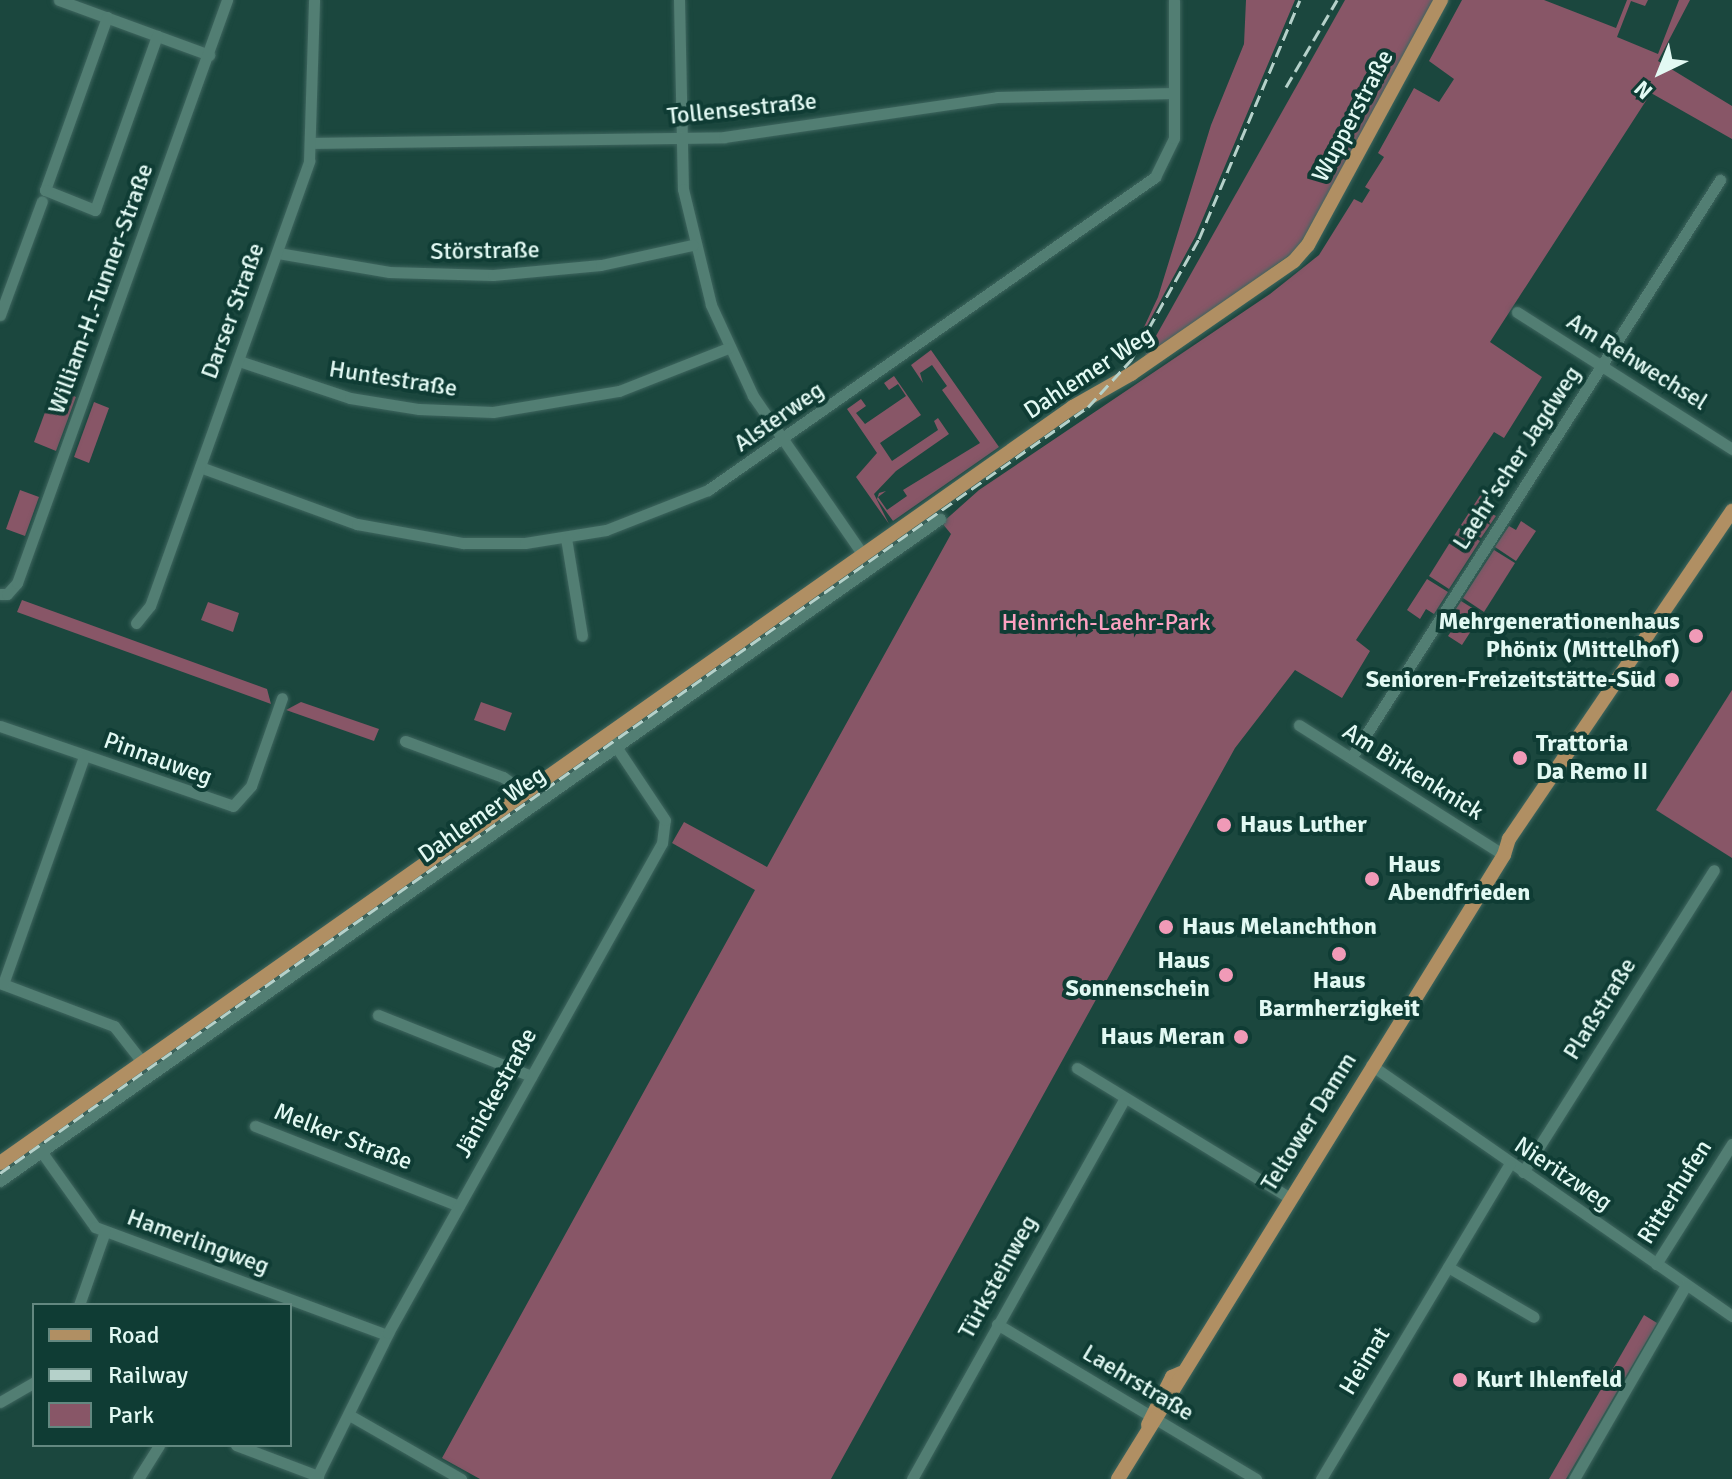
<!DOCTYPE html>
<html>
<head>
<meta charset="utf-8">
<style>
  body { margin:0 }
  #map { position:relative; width:1732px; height:1479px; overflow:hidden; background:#1b473e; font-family:Signika,sans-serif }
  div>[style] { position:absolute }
  .green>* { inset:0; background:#885667 }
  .roads { filter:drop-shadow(0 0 2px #3f665f) drop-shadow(0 0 2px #3f665f) }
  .minor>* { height:11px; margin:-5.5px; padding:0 5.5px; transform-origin:5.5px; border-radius:5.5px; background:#527e73 }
  .major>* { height:14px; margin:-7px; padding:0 7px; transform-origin:7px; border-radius:7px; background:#b08f63 }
  .rail>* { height:3px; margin-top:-1.5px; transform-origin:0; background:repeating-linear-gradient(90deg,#b5d1ca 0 12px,transparent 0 18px) }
  .dots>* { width:22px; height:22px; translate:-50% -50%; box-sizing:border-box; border:4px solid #0f3c34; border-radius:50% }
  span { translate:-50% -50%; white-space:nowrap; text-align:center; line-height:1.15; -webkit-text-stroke:8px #0f3c34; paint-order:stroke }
  .street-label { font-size:24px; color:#e2f9f3 }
  .poi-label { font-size:24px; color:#e2f9f3; font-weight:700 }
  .right { translate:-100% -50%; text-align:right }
  .left { translate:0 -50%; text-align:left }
  .park-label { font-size:24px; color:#fca1c1 }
  .legend { position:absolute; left:32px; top:1303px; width:260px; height:144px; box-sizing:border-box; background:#0f3c34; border:2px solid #638880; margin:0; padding:10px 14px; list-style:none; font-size:24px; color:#e2f9f3 }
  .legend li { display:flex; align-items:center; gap:16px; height:40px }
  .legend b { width:40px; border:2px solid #638880 }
  .north { position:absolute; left:1620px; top:32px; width:80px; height:80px; -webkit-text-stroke:6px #0f3c34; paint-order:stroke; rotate:223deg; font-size:22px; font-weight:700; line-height:32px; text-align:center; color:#e2f9f3 }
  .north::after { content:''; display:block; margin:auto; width:28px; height:36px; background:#e2f9f3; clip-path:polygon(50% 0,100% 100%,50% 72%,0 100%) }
</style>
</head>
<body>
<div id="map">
  <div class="green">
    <div style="clip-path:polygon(1246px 0,1295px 0,1195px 237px,1131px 355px,1158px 297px,1211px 125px,1244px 44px)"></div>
    <div style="clip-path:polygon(1345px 0,1435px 0,1297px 250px,1143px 359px)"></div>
    <div style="clip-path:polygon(1462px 0,1544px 0,1616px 28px,1627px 0,1648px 0,1645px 6px,1631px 1px,1617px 37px,1658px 54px,1679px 0,1690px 0,1658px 61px,1732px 106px,1732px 139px,1651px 93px,1490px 342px,1542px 377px,1504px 438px,1494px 432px,1356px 640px,1370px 651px,1342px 698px,1295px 670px,1235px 748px,831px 1479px,480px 1479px,442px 1458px,755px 890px,672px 843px,684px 822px,767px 867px,951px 534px,942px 523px,979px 490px,1270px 294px,1319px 255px,1354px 199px,1362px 203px,1370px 190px,1365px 187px,1384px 157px,1378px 153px,1414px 88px,1439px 102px,1454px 79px,1429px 61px)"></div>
    <div style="clip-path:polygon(931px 350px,999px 447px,893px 521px,877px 499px,879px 493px,886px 491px,878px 497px,887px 510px,907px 496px,903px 490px,980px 443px,942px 390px,947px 386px,932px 365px,920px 373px,923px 383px,911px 365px)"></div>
    <div style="clip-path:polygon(894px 376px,921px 415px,880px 443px,892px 461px,938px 430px,934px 421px,938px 418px,949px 434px,896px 471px,874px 494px,889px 524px,856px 477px,877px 453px,847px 409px,861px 399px,866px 406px,856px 413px,865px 424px,906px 396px,898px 384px,889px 390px,884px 383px)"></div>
    <div style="clip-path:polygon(54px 388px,76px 397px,56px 451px,34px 442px)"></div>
    <div style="clip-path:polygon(94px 402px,109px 408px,89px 463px,74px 457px)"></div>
    <div style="clip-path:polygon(20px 490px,39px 497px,25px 536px,6px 529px)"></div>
    <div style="clip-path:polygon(1481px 494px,1494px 503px,1489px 512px,1496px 516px,1481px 538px,1461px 525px)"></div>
    <div style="clip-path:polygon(1521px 521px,1536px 531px,1516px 561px,1495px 547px,1509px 526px,1516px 530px)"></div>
    <div style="clip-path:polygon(1459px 528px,1480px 541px,1449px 589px,1429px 576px)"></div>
    <div style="clip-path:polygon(1494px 550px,1515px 563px,1484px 612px,1463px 598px)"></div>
    <div style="clip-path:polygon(1427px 579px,1448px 592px,1434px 614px,1426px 609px,1420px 619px,1407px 610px)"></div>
    <div style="clip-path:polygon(22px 600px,267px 689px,271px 704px,17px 612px)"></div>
    <div style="clip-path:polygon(1461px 601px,1482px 614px,1462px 645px,1448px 636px,1454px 627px,1447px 623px)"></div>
    <div style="clip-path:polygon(208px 602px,239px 613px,233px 632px,201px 620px)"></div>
    <div style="clip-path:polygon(1732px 690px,1732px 858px,1656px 810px)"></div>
    <div style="clip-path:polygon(301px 702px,379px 729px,374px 741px,286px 710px)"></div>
    <div style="clip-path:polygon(481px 702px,512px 713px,505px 731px,474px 720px)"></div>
    <div style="clip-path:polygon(1644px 1315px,1657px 1323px,1566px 1479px,1549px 1479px)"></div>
  </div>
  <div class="roads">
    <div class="minor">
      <div style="left:59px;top:0;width:160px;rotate:20.1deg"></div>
      <div style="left:679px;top:0;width:189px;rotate:88.8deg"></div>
      <div style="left:683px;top:189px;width:119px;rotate:76.4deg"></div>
      <div style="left:711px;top:305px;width:100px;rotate:65.2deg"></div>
      <div style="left:753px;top:396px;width:193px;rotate:55.3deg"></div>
      <div style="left:107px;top:17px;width:184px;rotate:109.7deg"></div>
      <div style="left:45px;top:190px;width:54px;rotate:21.8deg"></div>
      <div style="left:95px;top:210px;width:185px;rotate:-70.4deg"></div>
      <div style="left:313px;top:143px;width:411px;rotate:-0.8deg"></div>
      <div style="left:724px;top:137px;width:276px;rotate:-8.3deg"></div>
      <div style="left:997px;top:97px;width:177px;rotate:-1.3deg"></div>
      <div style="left:278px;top:253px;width:113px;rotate:9.7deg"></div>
      <div style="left:389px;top:272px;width:104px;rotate:1.7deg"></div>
      <div style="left:493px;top:275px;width:108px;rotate:-5.3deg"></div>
      <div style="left:601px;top:265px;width:94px;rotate:-12.3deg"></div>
      <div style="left:1517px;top:312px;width:255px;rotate:32.5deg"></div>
      <div style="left:0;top:315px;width:121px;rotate:-69.8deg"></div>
      <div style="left:239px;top:361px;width:117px;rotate:18.4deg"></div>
      <div style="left:350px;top:398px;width:70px;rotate:9.1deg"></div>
      <div style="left:419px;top:409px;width:74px;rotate:2.3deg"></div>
      <div style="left:493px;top:412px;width:128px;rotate:-9.5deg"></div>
      <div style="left:619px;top:391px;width:117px;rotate:-21.5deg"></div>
      <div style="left:200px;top:467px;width:167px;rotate:20deg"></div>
      <div style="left:357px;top:524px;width:108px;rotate:10.2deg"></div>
      <div style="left:463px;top:543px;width:62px"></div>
      <div style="left:525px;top:543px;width:82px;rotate:-9.1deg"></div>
      <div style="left:606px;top:530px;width:110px;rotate:-21.4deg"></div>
      <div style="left:708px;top:490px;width:546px;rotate:-35deg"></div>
      <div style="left:1155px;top:177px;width:43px;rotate:-64deg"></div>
      <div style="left:1174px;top:138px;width:138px;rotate:-90deg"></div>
      <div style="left:566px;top:538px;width:99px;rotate:80.7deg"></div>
      <div style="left:0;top:594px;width:7px"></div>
      <div style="left:7px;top:594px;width:15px;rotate:-48deg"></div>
      <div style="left:17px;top:583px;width:620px;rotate:-70.19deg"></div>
      <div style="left:136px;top:623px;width:22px;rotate:-51deg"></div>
      <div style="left:150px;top:606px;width:473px;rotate:-70.3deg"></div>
      <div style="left:309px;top:161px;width:161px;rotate:-88.2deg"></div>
      <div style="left:1299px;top:725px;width:243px;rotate:32.4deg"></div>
      <div style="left:0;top:726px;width:246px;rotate:18.9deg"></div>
      <div style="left:233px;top:806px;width:27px;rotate:-48deg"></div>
      <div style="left:251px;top:786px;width:93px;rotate:-70.6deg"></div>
      <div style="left:405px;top:741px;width:104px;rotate:20.2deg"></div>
      <div style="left:503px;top:777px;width:28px;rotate:35deg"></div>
      <div style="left:1351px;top:758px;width:686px;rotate:-57.45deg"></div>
      <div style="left:0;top:983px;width:122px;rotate:20.7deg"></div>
      <div style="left:114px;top:1026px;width:47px;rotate:51.9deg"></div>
      <div style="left:3px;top:984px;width:242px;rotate:-70.4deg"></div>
      <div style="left:378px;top:1015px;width:165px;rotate:21.7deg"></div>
      <div style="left:1371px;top:1065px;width:440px;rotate:34.8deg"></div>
      <div style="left:1077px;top:1068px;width:247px;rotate:31.4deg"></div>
      <div style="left:255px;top:1126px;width:219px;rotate:21.4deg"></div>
      <div style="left:38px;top:1147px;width:98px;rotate:54.5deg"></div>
      <div style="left:95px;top:1227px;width:311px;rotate:20.3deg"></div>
      <div style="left:1523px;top:1172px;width:357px;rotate:-57.7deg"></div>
      <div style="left:0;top:1181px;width:1150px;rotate:-35.16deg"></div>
      <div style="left:1656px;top:1264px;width:142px;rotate:-57.7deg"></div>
      <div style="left:1448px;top:1267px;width:99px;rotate:30.2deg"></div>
      <div style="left:79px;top:1305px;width:78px;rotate:-70.6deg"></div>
      <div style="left:997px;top:1324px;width:302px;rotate:30.9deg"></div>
      <div style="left:0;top:1402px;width:39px;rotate:-30deg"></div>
      <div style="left:351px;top:1416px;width:127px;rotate:29.8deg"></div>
      <div style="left:236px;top:1445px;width:88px;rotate:20.7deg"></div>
      <div style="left:138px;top:1479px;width:40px;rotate:-58deg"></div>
      <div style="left:316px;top:1479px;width:163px;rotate:-63.7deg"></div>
      <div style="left:388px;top:1333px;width:561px;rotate:-60.79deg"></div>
      <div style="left:662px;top:843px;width:23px;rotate:-83deg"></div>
      <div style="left:665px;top:820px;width:94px;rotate:-123.7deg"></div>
      <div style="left:912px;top:1479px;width:436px;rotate:-60.8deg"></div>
      <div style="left:1321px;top:1479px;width:368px;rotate:-59.1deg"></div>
      <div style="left:1574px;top:1479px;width:224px;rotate:-60deg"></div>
    </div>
    <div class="major">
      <div style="left:0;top:1163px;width:1313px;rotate:-35.17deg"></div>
      <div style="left:1073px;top:407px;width:67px;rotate:-29.6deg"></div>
      <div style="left:1131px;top:374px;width:198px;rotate:-34.7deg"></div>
      <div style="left:1294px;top:261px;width:21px;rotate:-49deg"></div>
      <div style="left:1308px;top:245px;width:279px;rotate:-61.5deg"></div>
      <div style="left:1148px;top:1425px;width:54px;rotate:-63.4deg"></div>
      <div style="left:1172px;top:1377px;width:10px;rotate:-24deg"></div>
      <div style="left:1118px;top:1479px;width:734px;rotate:-58.26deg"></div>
      <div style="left:1504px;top:855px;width:17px;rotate:-73deg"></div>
      <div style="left:1509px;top:839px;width:397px;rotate:-55.8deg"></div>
    </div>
  </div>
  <div class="rail">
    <div style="left:1286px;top:87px;width:101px;rotate:-59.6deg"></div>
    <div style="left:0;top:1173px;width:1331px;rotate:-35.15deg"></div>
    <div style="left:1088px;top:407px;width:64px;rotate:-47.5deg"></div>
    <div style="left:1131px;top:360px;width:139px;rotate:-60.7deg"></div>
    <div style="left:1199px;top:239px;width:259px;rotate:-67.1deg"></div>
  </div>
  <div class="dots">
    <div style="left:1696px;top:636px;background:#f09ab7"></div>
    <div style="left:1672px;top:680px;background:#f09ab7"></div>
    <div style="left:1520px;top:758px;background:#f09ab7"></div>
    <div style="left:1224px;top:825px;background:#f09ab7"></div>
    <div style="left:1372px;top:879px;background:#f09ab7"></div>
    <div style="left:1166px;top:927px;background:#f09ab7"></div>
    <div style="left:1339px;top:954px;background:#f09ab7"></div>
    <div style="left:1226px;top:975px;background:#f09ab7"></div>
    <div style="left:1241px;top:1037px;background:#f09ab7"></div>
    <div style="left:1460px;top:1380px;background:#f09ab7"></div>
  </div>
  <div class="street-label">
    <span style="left:742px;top:109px;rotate:-6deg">Tollensestraße</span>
    <span style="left:1353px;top:116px;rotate:-62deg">Wupperstraße</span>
    <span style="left:485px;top:251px;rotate:-1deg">Störstraße</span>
    <span style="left:101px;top:289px;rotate:-70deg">William-H.-Tunner-Straße</span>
    <span style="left:233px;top:311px;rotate:-70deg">Darser Straße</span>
    <span style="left:1637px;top:362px;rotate:32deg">Am Rehwechsel</span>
    <span style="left:1089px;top:373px;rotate:-33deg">Dahlemer Weg</span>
    <span style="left:393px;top:379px;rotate:9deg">Huntestraße</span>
    <span style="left:779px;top:417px;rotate:-35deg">Alsterweg</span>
    <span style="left:1517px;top:458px;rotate:-57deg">Laehr'scher Jagdweg</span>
    <span style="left:158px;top:759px;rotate:20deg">Pinnauweg</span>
    <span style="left:1413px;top:772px;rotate:32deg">Am Birkenknick</span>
    <span style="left:482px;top:815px;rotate:-35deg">Dahlemer Weg</span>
    <span style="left:1600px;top:1009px;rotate:-58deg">Plaßstraße</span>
    <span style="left:496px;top:1093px;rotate:-61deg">Jänickestraße</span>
    <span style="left:1309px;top:1122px;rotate:-58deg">Teltower Damm</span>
    <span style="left:343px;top:1137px;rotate:21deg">Melker Straße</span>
    <span style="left:1563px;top:1174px;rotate:34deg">Nieritzweg</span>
    <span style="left:1675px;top:1192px;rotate:-58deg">Ritterhufen</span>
    <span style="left:198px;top:1242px;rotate:20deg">Hamerlingweg</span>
    <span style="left:998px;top:1277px;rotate:-61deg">Türksteinweg</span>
    <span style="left:1365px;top:1361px;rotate:-59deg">Heimat</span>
    <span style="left:1138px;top:1383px;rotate:31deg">Laehrstraße</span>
  </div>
  <div class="poi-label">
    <span class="right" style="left:1680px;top:636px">Mehrgenerationenhaus<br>Phönix (Mittelhof)</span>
    <span class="right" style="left:1656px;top:680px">Senioren-Freizeitstätte-Süd</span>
    <span class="left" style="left:1536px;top:758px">Trattoria<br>Da Remo II</span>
    <span class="left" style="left:1240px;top:825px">Haus Luther</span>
    <span class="left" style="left:1388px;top:879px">Haus<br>Abendfrieden</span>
    <span class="left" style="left:1182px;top:927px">Haus Melanchthon</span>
    <span class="right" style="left:1210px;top:975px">Haus<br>Sonnenschein</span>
    <span style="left:1339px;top:995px">Haus<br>Barmherzigkeit</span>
    <span class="right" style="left:1225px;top:1037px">Haus Meran</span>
    <span class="left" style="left:1476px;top:1380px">Kurt Ihlenfeld</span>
  </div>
  <div class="park-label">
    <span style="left:1106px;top:623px">Heinrich-Laehr-Park</span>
  </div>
  <ul class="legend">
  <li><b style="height:10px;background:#b08f63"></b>Road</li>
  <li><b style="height:10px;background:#b5d1ca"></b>Railway</li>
  <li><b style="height:22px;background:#885667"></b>Park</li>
  </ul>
  <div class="north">N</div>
</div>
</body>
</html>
